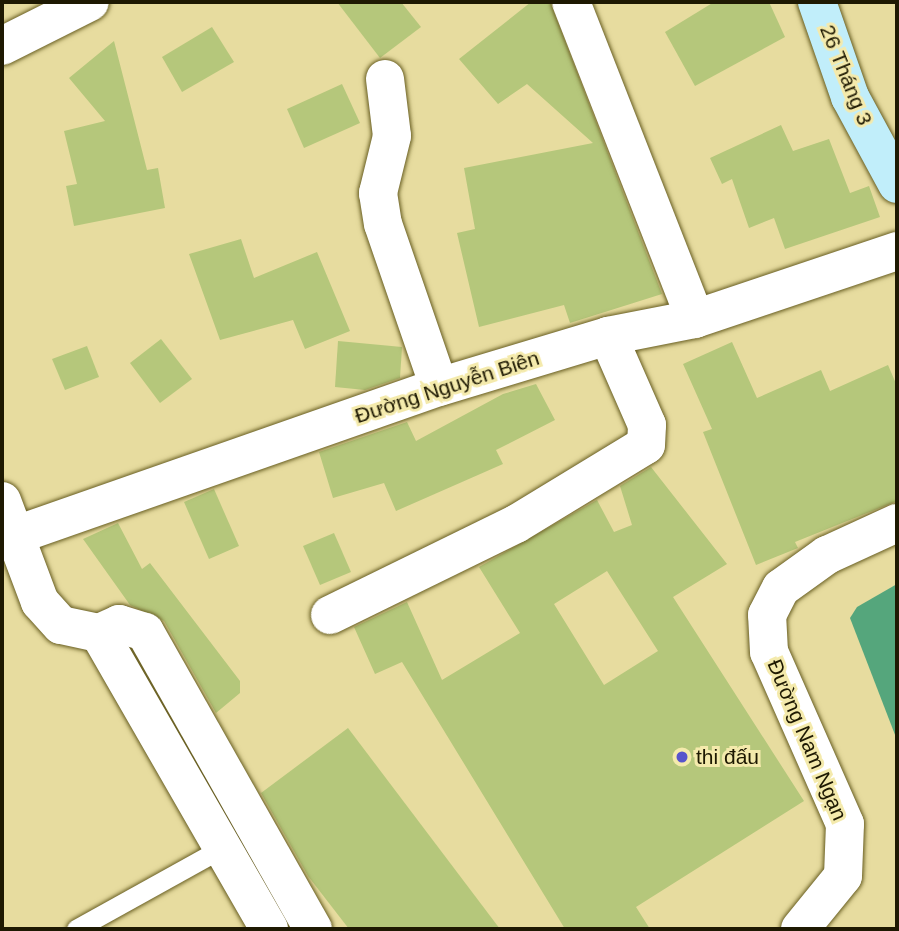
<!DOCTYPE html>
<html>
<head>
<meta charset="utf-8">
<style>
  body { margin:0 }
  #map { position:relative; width:899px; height:931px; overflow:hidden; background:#e7dc9f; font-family:Helvetica,sans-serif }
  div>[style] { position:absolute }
  .water>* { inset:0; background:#55a67c }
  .building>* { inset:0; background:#b5c77b }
  .roads { filter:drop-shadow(0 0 2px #685e22) drop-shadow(0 0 2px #685e22) }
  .lane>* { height:19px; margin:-9.5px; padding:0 9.5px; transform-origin:9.5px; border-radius:9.5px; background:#fff }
  .street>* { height:38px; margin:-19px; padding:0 19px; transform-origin:19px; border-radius:19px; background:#fff }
  .secondary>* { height:38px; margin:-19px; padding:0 19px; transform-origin:19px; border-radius:19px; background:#c1eefa }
  .dots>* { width:19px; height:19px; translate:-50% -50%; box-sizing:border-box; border:4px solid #f4eaac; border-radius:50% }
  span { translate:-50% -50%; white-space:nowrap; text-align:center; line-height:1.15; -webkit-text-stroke:6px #f4eaac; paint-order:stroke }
  .street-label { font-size:21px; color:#1e1902 }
  .poi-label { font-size:21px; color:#1e1902 }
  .left { translate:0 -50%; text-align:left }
  .frame { position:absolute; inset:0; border:4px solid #1e1902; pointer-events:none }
</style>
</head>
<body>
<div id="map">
  <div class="water">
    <div style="clip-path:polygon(897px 584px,897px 740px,850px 618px,857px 607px)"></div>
  </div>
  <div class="building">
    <div style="clip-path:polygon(337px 2px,401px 2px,421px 27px,380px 58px)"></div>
    <div style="clip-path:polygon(531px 2px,550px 2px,662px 294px,570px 323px,564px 305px,479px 327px,457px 233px,475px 229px,464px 168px,593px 143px,527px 84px,498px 104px,459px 59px)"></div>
    <div style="clip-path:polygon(714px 2px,769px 2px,785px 37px,695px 86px,665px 32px)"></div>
    <div style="clip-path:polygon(212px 27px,234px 62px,182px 92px,162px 57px)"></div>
    <div style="clip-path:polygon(114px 41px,147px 170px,158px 168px,165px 208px,74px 226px,66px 186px,77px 184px,64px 131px,105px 121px,69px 78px)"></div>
    <div style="clip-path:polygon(342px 84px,360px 123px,304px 148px,287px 109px)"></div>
    <div style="clip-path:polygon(781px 125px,793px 151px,829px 139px,850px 193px,869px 186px,880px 217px,785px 249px,774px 218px,749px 228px,732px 179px,722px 184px,710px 158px)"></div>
    <div style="clip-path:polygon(241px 239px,254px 278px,317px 252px,350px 331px,305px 349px,293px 320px,220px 340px,189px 254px)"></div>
    <div style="clip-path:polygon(161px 339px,192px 379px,160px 403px,130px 363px)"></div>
    <div style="clip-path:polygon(338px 341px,402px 347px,400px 378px,365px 390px,335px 387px)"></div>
    <div style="clip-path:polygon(732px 342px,757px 398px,821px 370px,830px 391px,888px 365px,897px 386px,897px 501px,795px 542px,798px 548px,756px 565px,703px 432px,712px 429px,683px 364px)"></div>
    <div style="clip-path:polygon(87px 346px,99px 377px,65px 390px,52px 359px)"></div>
    <div style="clip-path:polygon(536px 384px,555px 420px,496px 450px,503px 464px,396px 511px,384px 483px,333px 498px,319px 452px,407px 422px,416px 441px,503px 394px)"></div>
    <div style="clip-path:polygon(evenodd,651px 467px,727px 564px,673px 597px,804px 801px,636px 907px,650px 929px,565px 929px,402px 662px,375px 674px,354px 627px,407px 602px,442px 680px,520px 633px,479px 567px,597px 500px,614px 532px,632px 525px,620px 486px,651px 467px,607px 571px,658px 651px,604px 685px,554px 604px,607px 571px)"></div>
    <div style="clip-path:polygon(214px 489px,239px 546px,209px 559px,184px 502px)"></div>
    <div style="clip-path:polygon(118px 523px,142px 569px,150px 563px,240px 681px,240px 693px,216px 713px,164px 621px,130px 605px,83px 539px)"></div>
    <div style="clip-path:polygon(334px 533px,351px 572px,320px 585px,303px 546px)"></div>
    <div style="clip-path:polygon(348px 728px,500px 929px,349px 929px,308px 876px,261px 793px)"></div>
  </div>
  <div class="roads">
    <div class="lane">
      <div style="left:76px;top:929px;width:167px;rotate:-29deg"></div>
    </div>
    <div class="street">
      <div style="left:571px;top:2px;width:340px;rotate:68.6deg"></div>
      <div style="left:2px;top:46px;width:98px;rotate:-26.6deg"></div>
      <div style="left:385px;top:79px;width:57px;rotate:83deg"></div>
      <div style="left:392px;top:136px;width:59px;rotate:103.8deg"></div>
      <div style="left:378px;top:193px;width:31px;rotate:81deg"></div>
      <div style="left:383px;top:224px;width:172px;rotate:71deg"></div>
      <div style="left:2px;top:501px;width:108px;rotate:69.4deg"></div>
      <div style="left:40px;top:602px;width:31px;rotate:48deg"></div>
      <div style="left:61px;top:625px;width:39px;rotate:12deg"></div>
      <div style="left:99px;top:633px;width:341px;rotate:60.1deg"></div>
      <div style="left:2px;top:540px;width:463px;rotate:-19.3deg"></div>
      <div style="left:439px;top:387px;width:177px;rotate:-16.8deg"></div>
      <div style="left:608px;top:336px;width:89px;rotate:-11.1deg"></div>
      <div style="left:695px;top:319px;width:213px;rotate:-18.6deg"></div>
      <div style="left:330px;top:615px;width:207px;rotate:-26.1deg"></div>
      <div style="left:516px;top:524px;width:152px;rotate:-31.3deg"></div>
      <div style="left:646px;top:445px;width:20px;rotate:-87deg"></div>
      <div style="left:647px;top:425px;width:97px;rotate:-113.7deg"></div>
      <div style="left:99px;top:633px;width:22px;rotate:-24deg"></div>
      <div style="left:119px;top:624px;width:27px;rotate:17deg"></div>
      <div style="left:145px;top:632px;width:341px;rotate:60.5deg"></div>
      <div style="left:800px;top:929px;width:68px;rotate:-50.9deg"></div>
      <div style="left:843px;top:876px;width:52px;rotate:-87.8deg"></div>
      <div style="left:845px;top:824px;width:188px;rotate:-113.8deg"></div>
      <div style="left:769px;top:652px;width:37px;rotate:-93deg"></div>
      <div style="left:767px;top:615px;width:30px;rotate:-63deg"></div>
      <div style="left:781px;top:588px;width:57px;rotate:-35.7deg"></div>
      <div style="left:827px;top:555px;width:77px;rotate:-24.6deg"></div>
    </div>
    <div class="secondary">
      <div style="left:817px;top:2px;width:101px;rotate:70.8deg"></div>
      <div style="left:850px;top:97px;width:99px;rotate:61.6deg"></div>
    </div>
  </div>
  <div class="dots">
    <div style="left:682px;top:757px;background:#5854cc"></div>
  </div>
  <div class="street-label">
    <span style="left:846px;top:75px;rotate:68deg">26 Tháng 3</span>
    <span style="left:447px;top:387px;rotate:-18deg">Đường Nguyễn Biên</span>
    <span style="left:807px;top:740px;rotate:67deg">Đường Nam Ngạn</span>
  </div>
  <div class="poi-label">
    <span class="left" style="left:696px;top:757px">thi đấu</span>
  </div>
  <div class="frame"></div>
</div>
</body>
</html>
